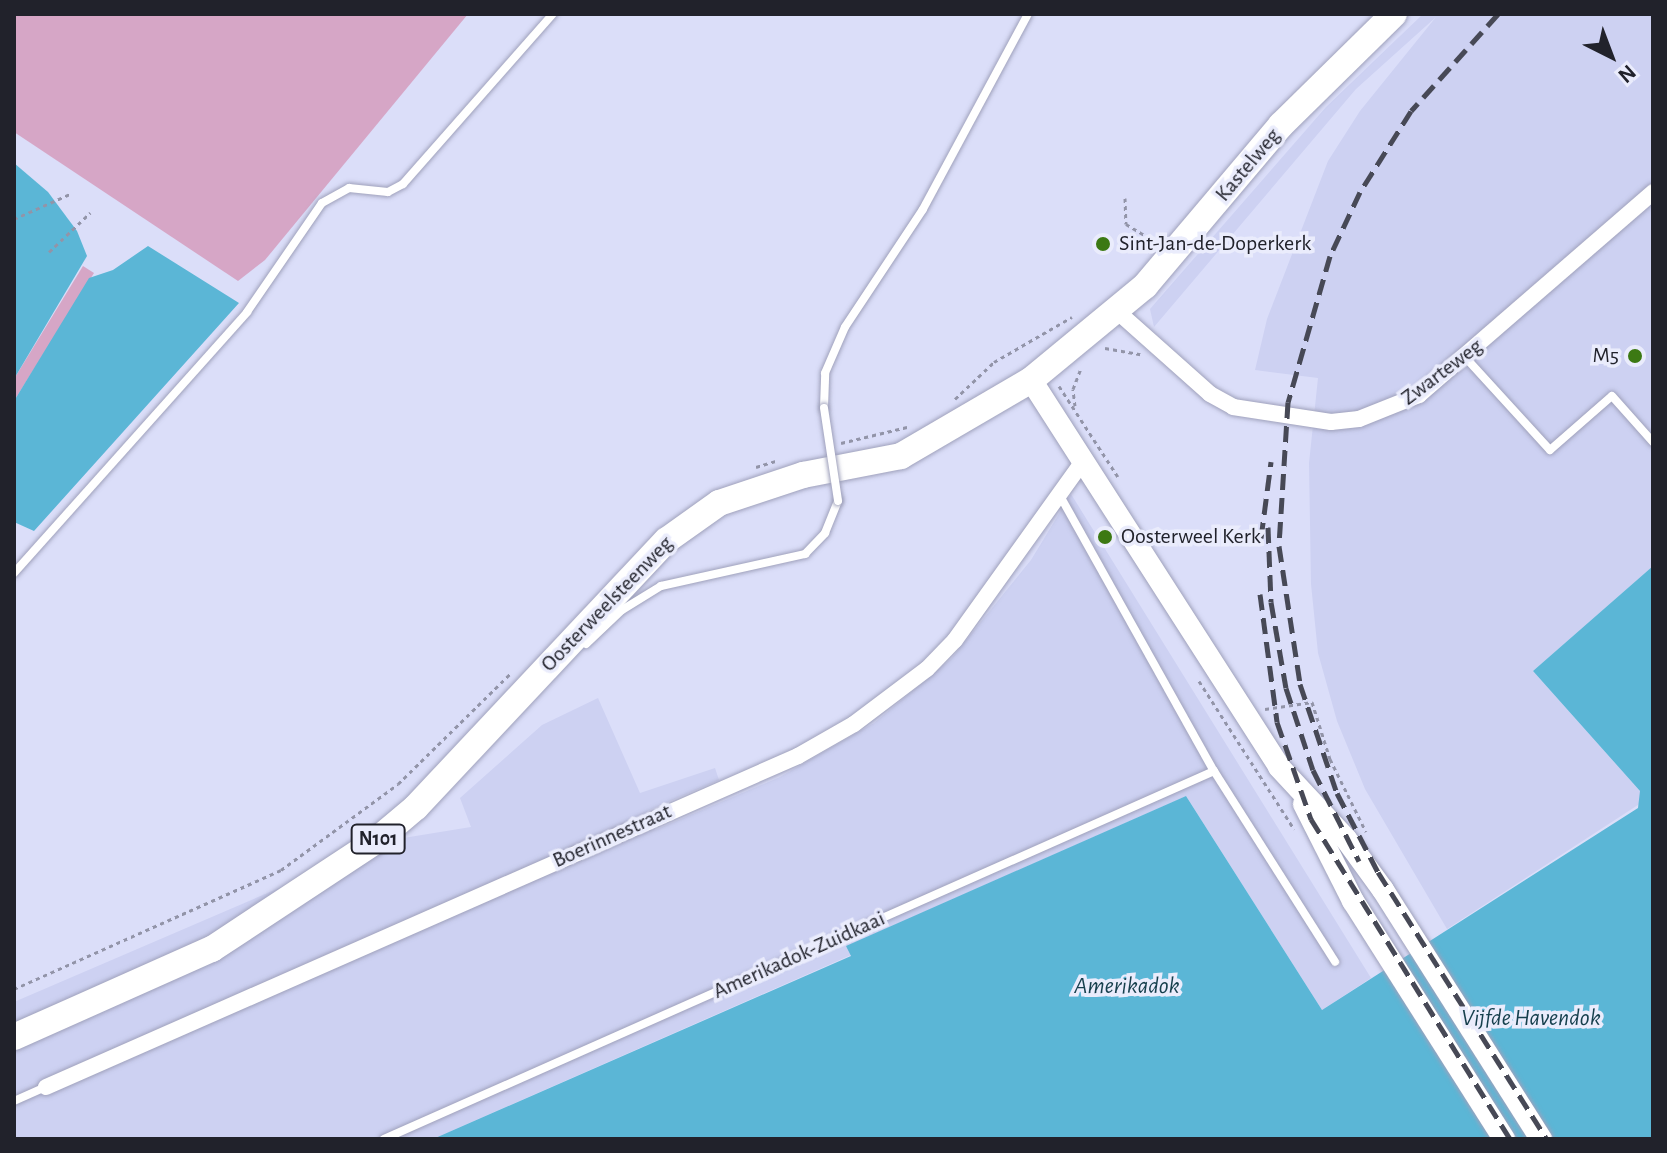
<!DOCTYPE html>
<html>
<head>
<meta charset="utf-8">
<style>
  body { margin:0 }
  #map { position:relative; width:1667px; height:1153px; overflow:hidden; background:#dbdef9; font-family:"Alegreya Sans",sans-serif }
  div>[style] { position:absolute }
  .built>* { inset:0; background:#cdd1f2 }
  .green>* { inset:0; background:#d6a6c6 }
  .water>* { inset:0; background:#5bb6d6 }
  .path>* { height:3px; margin-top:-1.5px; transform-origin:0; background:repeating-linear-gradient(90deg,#9294a8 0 4px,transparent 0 8px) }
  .roads { filter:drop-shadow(0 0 2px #9fa1bb) drop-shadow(0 0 2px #9fa1bb) }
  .lane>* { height:8px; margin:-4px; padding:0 4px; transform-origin:4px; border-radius:4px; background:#fff }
  .street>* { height:16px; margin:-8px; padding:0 8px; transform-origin:8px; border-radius:8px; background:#fff }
  .secondary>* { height:22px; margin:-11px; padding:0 11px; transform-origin:11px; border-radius:11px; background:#fff }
  .primary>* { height:26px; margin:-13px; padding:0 13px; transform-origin:13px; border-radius:13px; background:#fff }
  .rail>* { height:5px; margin-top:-2.5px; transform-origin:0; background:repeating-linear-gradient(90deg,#474956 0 16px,transparent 0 24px) }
  .bridges { filter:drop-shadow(0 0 2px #9fa1bb) drop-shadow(0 0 2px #9fa1bb) }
  .lane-bridge>* { height:8px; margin:-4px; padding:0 4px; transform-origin:4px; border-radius:4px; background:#fff }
  .dots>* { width:22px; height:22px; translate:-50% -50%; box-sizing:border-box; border:4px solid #eaecfc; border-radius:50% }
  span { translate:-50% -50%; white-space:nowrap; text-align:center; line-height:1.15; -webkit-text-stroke:7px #eaecfc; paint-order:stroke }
  .shield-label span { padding:2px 6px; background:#eaecfc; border:2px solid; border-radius:6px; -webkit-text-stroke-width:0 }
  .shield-label { font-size:20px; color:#21222b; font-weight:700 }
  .street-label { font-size:22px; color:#21222b }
  .poi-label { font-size:22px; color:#21222b }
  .left { translate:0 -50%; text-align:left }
  .right { translate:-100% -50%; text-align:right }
  .water-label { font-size:24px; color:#163f4d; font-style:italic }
  .frame { position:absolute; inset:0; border:16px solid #21222b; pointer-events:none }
  .north { position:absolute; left:1571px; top:16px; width:80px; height:80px; -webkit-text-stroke:6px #eaecfc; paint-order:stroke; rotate:138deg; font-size:22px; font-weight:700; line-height:32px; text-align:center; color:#21222b }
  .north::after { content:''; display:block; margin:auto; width:28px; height:36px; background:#21222b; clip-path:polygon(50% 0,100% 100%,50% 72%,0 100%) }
</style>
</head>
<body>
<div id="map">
  <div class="built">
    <div style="clip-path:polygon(1423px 14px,1653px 14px,1653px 566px,1533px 671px,1640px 791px,1641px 803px,1447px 929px,1365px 789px,1337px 721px,1318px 653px,1311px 584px,1309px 463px,1318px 378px,1255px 370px,1267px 319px,1328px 161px,1360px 111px,1436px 17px,1356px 89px,1154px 327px,1150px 309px,1326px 107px)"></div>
    <div style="clip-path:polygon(1071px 494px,1371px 978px,1322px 1010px,1186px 796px,847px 946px,851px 955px,433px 1139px,14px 1139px,14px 1002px,391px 840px,471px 827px,460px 798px,542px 725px,598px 698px,640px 793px,715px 768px,719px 780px,647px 811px,655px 830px,780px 777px,874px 723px,951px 659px,1031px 560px)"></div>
  </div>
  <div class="green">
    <div style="clip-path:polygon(14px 14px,468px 14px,265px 260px,238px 281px,14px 132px)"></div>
    <div style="clip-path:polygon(83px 266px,94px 273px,14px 401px,14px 379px)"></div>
  </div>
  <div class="water">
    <div style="clip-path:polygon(14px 163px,48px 192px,77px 231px,87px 256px,14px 379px)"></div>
    <div style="clip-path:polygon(148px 246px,239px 303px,34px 531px,14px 522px,14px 401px,89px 278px,113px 270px)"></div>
    <div style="clip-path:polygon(1653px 566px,1653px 1139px,433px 1139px,851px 956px,846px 946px,1186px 796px,1322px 1010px,1638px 808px,1640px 791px,1533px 671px)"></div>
  </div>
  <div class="path">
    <div style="left:1125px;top:198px;width:26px;rotate:88deg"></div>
    <div style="left:1126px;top:224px;width:33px;rotate:31deg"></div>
    <div style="left:14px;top:219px;width:61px;rotate:-24.1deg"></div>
    <div style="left:49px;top:252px;width:57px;rotate:-43.6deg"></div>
    <div style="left:1105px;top:348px;width:36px;rotate:10deg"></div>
    <div style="left:1059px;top:386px;width:108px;rotate:57deg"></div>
    <div style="left:955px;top:399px;width:54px;rotate:-43.5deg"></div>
    <div style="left:994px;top:362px;width:90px;rotate:-30deg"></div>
    <div style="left:1075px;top:406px;width:17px;rotate:-97deg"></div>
    <div style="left:1073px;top:389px;width:22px;rotate:-69deg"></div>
    <div style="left:841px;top:443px;width:68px;rotate:-13.6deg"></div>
    <div style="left:756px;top:467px;width:21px;rotate:-17deg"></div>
    <div style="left:1199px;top:681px;width:176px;rotate:57.3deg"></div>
    <div style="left:1265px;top:709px;width:48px;rotate:-8.5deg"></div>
    <div style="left:1312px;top:702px;width:60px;rotate:72.5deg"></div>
    <div style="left:1330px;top:759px;width:81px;rotate:63.7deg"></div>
    <div style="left:14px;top:989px;width:292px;rotate:-24deg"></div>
    <div style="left:281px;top:870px;width:145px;rotate:-36.3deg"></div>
    <div style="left:398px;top:784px;width:158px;rotate:-44.5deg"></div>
  </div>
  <div class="roads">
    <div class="lane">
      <div style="left:1465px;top:357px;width:126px;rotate:47.6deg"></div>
      <div style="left:1550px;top:450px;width:82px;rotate:-41.1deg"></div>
      <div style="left:1612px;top:396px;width:62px;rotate:48.3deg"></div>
      <div style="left:824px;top:408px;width:35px;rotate:-88deg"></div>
      <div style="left:825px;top:373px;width:50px;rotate:-66.5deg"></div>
      <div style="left:845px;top:327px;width:141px;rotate:-56.5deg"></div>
      <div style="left:923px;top:209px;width:221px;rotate:-61.7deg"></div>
      <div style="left:1059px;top:494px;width:317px;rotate:60.8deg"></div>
      <div style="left:1214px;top:771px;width:226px;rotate:57.6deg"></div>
      <div style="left:14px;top:573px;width:350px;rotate:-48.2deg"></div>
      <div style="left:247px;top:312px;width:132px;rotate:-55.5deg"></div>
      <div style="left:322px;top:203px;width:31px;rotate:-29deg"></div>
      <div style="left:349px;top:188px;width:39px;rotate:6deg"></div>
      <div style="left:388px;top:192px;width:17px;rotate:-28deg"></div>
      <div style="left:403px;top:184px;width:227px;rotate:-48.6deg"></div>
      <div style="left:586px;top:644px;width:50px;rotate:-43.4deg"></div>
      <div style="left:622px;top:610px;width:46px;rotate:-31.6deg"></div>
      <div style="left:661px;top:586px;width:148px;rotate:-12.5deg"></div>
      <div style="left:805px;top:554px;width:29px;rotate:-46deg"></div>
      <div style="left:825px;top:533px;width:35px;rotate:-68deg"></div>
      <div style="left:14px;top:1101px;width:35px;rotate:-24deg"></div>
      <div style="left:384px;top:1139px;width:908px;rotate:-23.91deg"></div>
    </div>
    <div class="street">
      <div style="left:1118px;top:312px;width:123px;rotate:41.7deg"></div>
      <div style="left:1210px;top:394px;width:26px;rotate:29deg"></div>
      <div style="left:1233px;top:407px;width:99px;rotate:8.7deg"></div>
      <div style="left:1331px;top:422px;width:28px;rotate:-6deg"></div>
      <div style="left:1359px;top:419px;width:65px;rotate:-21.8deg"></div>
      <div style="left:1419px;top:395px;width:310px;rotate:-40.9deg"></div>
      <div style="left:46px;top:1087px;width:822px;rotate:-23.76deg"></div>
      <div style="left:798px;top:756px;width:64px;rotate:-29.7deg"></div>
      <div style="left:854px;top:724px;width:91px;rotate:-37deg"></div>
      <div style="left:927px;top:669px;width:40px;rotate:-46deg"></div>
      <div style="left:955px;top:640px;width:220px;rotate:-54.4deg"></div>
    </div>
    <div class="secondary">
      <div style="left:1031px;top:380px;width:460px;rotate:57.3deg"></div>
      <div style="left:1279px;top:767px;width:98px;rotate:47.1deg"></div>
      <div style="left:1346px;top:839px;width:63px;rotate:54deg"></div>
      <div style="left:1383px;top:890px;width:295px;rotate:57.6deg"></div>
      <div style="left:1304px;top:804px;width:109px;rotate:63.2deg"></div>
      <div style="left:1353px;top:901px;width:282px;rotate:57.6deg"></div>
    </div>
    <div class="primary">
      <div style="left:14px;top:1037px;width:217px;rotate:-24deg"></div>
      <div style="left:212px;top:949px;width:198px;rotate:-33.4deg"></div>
      <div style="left:377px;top:840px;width:51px;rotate:-40.2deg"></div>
      <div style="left:416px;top:807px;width:366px;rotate:-46.8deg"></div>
      <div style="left:667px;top:540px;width:64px;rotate:-35.4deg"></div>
      <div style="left:719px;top:503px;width:89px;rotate:-18.4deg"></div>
      <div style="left:803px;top:475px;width:100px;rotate:-11deg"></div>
      <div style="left:901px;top:456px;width:151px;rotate:-30.3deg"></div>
      <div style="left:1031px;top:380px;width:148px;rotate:-39.5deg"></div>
      <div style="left:1145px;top:286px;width:211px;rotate:-49.8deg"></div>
      <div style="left:1281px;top:125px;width:158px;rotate:-44.5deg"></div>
    </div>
  </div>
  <div class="rail">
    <div style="left:1498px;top:14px;width:130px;rotate:131.9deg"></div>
    <div style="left:1411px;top:111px;width:96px;rotate:122.2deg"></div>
    <div style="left:1360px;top:192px;width:71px;rotate:115.1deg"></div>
    <div style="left:1330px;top:256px;width:152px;rotate:106deg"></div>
    <div style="left:1288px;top:402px;width:144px;rotate:93.6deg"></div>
    <div style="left:1279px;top:546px;width:140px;rotate:81.3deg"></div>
    <div style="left:1300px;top:684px;width:115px;rotate:71.3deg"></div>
    <div style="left:1337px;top:793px;width:89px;rotate:62.6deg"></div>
    <div style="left:1378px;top:872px;width:316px;rotate:57.7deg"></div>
    <div style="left:1268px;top:527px;width:75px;rotate:87.7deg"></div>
    <div style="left:1271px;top:602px;width:87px;rotate:80.1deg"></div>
    <div style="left:1286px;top:688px;width:86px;rotate:71.8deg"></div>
    <div style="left:1313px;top:770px;width:102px;rotate:63.2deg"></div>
    <div style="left:1261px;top:538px;width:77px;rotate:-82.5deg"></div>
    <div style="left:1260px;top:594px;width:129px;rotate:82.4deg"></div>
    <div style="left:1277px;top:722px;width:103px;rotate:70.7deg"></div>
    <div style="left:1311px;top:819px;width:377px;rotate:58.1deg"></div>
  </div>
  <div class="bridges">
    <div class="lane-bridge">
      <div style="left:824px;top:408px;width:94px;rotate:81.4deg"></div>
    </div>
  </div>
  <div class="dots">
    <div style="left:1103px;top:244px;background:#3c7913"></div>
    <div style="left:1635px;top:356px;background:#3c7913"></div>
    <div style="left:1105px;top:537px;background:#3c7913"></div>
  </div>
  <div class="shield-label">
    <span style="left:378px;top:839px">N101</span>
  </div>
  <div class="street-label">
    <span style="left:1248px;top:165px;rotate:-50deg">Kastelweg</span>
    <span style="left:1442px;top:372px;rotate:-37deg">Zwarteweg</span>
    <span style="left:607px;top:604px;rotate:-46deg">Oosterweelsteenweg</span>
    <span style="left:612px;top:836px;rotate:-24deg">Boerinnestraat</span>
    <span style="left:799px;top:955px;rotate:-24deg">Amerikadok-Zuidkaai</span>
  </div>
  <div class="poi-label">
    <span class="left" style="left:1119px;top:244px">Sint-Jan-de-Doperkerk</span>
    <span class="right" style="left:1619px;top:356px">M5</span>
    <span class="left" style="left:1121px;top:537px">Oosterweel Kerk</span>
  </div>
  <div class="water-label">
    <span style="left:1127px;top:987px">Amerikadok</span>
    <span style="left:1531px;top:1019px">Vijfde Havendok</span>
  </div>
  <div class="frame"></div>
  <div class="north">N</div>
</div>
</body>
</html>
